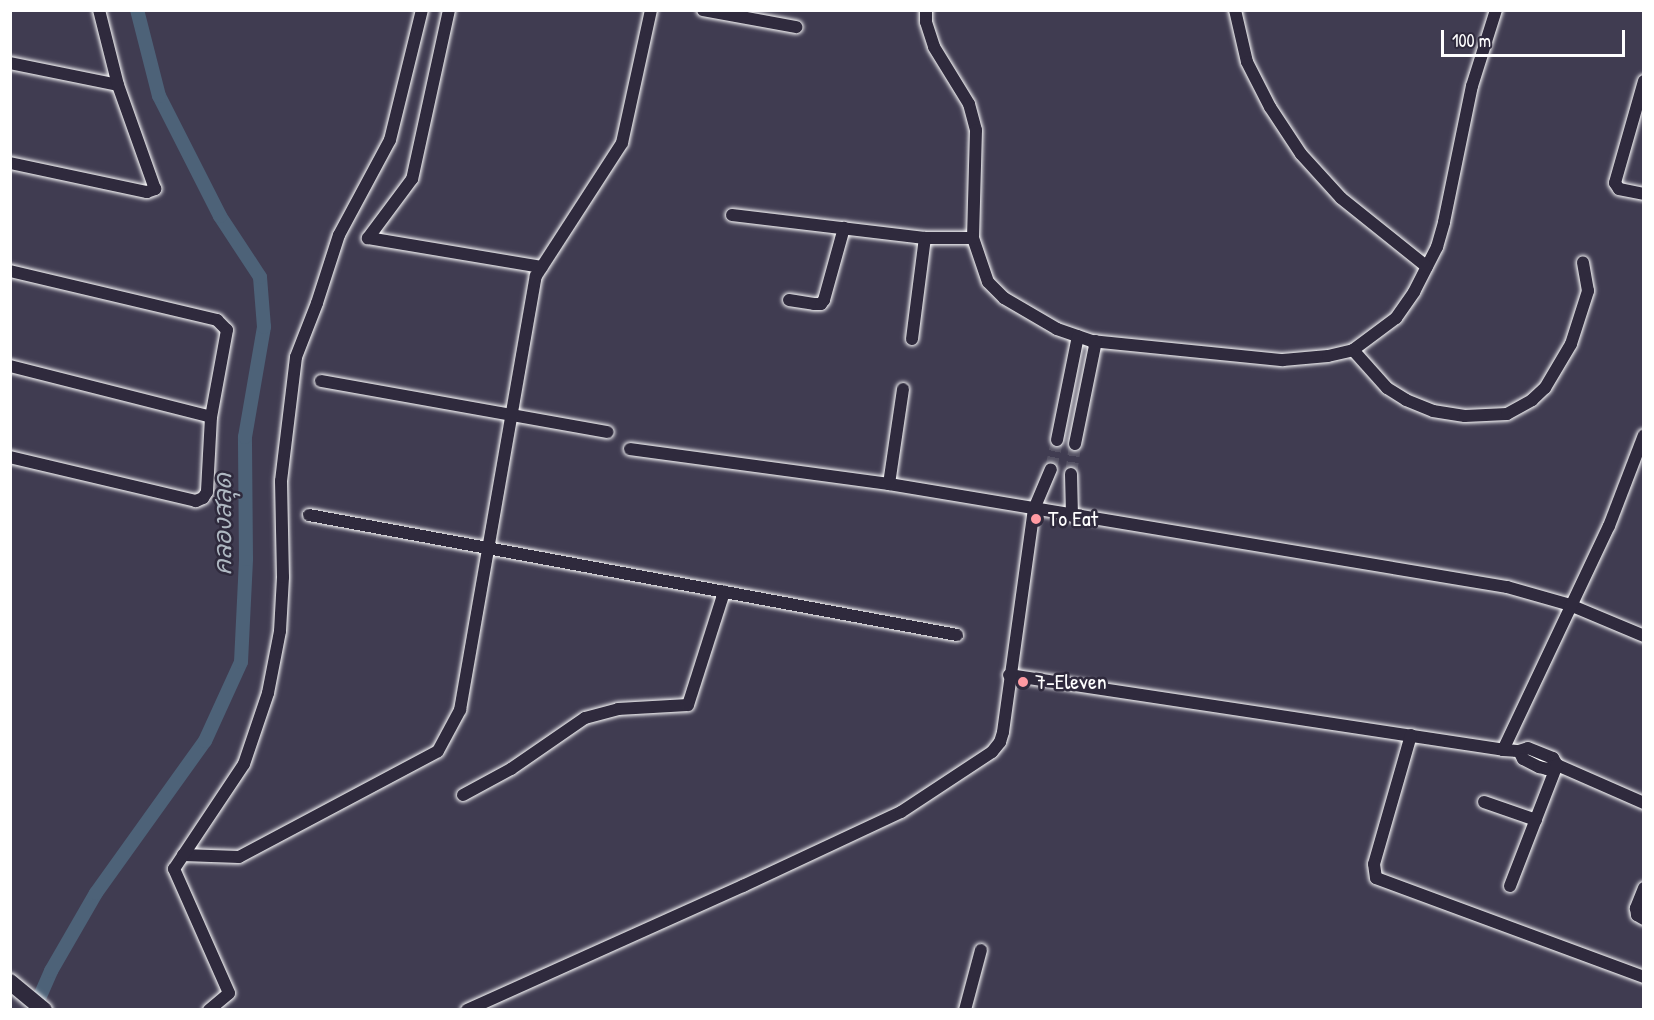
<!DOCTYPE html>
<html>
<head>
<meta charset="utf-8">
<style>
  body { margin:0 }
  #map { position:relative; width:1654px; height:1020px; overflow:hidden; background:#403c51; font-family:"Patrick Hand","Playpen Sans Thai",sans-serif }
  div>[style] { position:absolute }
  .canal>* { height:14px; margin:-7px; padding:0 7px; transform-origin:7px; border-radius:7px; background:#4d6278 }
  .street-tunnel>* { height:12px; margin-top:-6px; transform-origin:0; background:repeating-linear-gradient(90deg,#535062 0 12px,transparent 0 18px) }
  .roads { filter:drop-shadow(0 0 2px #fff) drop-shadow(0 0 2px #fff) }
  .street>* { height:12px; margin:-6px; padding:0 6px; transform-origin:6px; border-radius:6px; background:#2f2a3d }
  .secondary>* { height:16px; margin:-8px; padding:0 8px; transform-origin:8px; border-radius:8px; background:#2f2a3d }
  .dots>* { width:16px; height:16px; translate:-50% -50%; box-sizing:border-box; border:3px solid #2f2a3d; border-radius:50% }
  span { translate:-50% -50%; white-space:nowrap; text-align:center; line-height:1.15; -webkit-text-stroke:5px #2f2a3d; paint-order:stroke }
  .poi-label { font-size:22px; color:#fff }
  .left { translate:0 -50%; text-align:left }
  .water-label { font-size:24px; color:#afb8c2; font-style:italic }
  .frame { position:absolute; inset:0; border:12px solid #fff; pointer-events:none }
  .scale { position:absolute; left:1441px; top:30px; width:184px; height:27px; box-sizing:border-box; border:3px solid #fff; border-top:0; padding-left:8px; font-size:18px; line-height:21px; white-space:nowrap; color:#fff; -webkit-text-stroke:4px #2f2a3d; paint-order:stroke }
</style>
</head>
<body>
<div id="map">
  <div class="canal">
    <div style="left:34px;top:1010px;width:43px;rotate:-66.4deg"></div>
    <div style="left:51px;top:971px;width:90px;rotate:-60deg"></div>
    <div style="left:96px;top:893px;width:187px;rotate:-54.4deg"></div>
    <div style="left:205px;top:741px;width:87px;rotate:-65.5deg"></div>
    <div style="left:241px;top:662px;width:103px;rotate:-87.2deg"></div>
    <div style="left:246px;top:559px;width:122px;rotate:-90.5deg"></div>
    <div style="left:245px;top:437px;width:112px;rotate:-80.2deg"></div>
    <div style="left:264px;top:327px;width:50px;rotate:-94.6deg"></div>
    <div style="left:260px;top:277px;width:73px;rotate:-123.3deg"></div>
    <div style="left:220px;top:216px;width:135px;rotate:-116.9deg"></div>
    <div style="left:159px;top:96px;width:89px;rotate:-104.3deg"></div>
  </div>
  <div class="street-tunnel">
    <div style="left:1051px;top:469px;width:30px;rotate:-78deg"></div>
    <div style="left:1071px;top:474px;width:30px;rotate:-82deg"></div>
  </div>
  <div class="roads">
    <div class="street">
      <div style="left:449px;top:10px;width:173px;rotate:102.3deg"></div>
      <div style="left:412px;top:179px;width:74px;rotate:126.7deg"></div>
      <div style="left:368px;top:238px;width:176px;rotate:9.5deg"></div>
      <div style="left:703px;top:10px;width:95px;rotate:10.4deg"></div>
      <div style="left:926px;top:10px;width:12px;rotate:90deg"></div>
      <div style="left:926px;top:22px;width:26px;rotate:72deg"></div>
      <div style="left:934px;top:47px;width:67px;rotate:58.4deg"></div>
      <div style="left:969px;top:104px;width:27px;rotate:75deg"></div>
      <div style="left:976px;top:130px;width:108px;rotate:91.6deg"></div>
      <div style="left:973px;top:238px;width:46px;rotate:71.2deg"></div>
      <div style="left:988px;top:282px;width:23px;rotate:45deg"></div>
      <div style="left:1004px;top:298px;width:61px;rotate:30.3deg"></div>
      <div style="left:1057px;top:329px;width:36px;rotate:19deg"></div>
      <div style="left:1091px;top:341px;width:193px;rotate:5.7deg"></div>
      <div style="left:1283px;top:360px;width:45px;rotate:-5.1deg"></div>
      <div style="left:1328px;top:356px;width:26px;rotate:-13deg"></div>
      <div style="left:1353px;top:350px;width:54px;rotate:-36.7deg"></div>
      <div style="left:1396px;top:318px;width:32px;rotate:-55deg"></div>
      <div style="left:1414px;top:292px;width:51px;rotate:-62.9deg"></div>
      <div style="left:1437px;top:247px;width:26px;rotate:-74deg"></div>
      <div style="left:1444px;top:222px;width:139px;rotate:-78.4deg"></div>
      <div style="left:1472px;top:86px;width:80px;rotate:-72.5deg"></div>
      <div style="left:1235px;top:10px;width:53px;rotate:77deg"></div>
      <div style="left:1247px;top:62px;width:51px;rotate:62.9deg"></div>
      <div style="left:1270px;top:107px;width:56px;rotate:56.6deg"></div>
      <div style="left:1301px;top:154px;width:59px;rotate:47.7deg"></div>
      <div style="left:1341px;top:198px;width:110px;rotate:38.7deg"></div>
      <div style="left:10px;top:63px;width:110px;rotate:11.5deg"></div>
      <div style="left:1644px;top:81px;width:106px;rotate:105.9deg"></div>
      <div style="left:1615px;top:183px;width:7px;rotate:56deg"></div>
      <div style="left:1619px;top:189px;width:25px;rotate:11deg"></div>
      <div style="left:10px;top:163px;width:140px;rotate:12deg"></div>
      <div style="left:147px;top:192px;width:9px;rotate:-21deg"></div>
      <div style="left:155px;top:189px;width:110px;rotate:-109.6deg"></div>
      <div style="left:118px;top:85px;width:77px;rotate:-104.2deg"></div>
      <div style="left:732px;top:215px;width:194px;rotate:6.8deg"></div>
      <div style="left:925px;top:238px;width:48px"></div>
      <div style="left:10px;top:271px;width:213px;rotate:13.3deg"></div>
      <div style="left:217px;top:320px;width:14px;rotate:45deg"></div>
      <div style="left:227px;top:330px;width:88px;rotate:100.4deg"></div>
      <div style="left:211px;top:417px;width:75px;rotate:93.1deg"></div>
      <div style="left:207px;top:492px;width:7px;rotate:124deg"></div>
      <div style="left:203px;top:498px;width:8px;rotate:157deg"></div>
      <div style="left:196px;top:501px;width:191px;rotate:-166.7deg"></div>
      <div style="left:789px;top:300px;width:25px;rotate:9deg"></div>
      <div style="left:814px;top:304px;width:7px"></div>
      <div style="left:821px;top:304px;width:5px;rotate:-53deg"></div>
      <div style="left:824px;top:300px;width:75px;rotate:-74.5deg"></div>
      <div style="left:912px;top:339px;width:102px;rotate:-82.7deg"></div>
      <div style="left:1353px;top:350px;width:51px;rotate:48.2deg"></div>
      <div style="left:1387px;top:388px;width:22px;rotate:32deg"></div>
      <div style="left:1406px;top:400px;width:29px;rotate:22deg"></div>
      <div style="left:1433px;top:411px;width:32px;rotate:9deg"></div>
      <div style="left:1465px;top:416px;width:42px;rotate:-2.7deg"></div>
      <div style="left:1507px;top:414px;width:29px;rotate:-29deg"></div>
      <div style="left:1532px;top:400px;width:18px;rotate:-43deg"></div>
      <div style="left:1545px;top:388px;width:51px;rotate:-59.4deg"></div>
      <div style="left:1571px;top:344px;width:56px;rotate:-72.2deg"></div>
      <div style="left:1588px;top:291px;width:29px;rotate:-100deg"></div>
      <div style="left:10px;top:366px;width:207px;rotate:14.2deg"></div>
      <div style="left:321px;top:381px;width:291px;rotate:10.1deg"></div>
      <div style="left:1057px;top:440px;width:106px;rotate:-78.6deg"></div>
      <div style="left:1075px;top:444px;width:105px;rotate:-78.5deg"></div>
      <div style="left:630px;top:449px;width:261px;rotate:7.7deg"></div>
      <div style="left:889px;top:484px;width:627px;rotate:9.46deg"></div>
      <div style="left:1507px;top:587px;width:66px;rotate:15.9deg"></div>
      <div style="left:1570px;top:605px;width:80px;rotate:22.7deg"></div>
      <div style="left:1071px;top:474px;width:42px;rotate:88.6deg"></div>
      <div style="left:889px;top:484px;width:96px;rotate:-81.6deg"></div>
      <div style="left:309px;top:515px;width:659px;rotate:10.49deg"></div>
      <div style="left:1009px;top:675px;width:500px;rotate:8.6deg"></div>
      <div style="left:1503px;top:750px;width:16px;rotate:4deg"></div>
      <div style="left:1519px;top:751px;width:9px;rotate:-18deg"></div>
      <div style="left:1528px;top:748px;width:27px;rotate:22deg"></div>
      <div style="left:1553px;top:758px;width:8px;rotate:60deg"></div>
      <div style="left:1557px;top:765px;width:95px;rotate:23.6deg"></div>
      <div style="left:1411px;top:735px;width:134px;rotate:106deg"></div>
      <div style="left:1374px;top:864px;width:14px;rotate:82deg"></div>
      <div style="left:1376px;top:878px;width:286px;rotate:20.3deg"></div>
      <div style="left:1503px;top:750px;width:248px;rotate:-64.7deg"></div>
      <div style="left:1609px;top:526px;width:97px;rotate:-69deg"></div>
      <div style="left:1519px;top:751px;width:9px;rotate:63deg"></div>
      <div style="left:1523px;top:759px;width:18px;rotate:27deg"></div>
      <div style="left:1539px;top:767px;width:8px;rotate:14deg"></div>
      <div style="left:1547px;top:769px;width:11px;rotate:-22deg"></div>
      <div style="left:463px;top:795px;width:55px;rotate:-28.4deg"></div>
      <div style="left:511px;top:769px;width:90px;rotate:-34.6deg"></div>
      <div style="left:585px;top:718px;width:34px;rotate:-15deg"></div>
      <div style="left:618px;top:709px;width:70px;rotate:-3.3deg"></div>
      <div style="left:688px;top:705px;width:119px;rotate:-72.3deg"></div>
      <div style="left:1484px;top:802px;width:55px;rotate:19.1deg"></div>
      <div style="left:183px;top:855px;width:56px;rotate:2deg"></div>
      <div style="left:239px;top:857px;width:225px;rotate:-28deg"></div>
      <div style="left:438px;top:751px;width:47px;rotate:-61.8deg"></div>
      <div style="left:460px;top:710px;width:441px;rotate:-80.1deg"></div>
      <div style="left:536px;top:276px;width:158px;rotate:-57.1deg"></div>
      <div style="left:622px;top:143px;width:136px;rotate:-77.7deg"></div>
      <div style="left:1510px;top:886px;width:130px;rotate:-68.8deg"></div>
      <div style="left:1644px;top:888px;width:22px;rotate:112deg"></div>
      <div style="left:1636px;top:908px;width:7px;rotate:82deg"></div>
      <div style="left:1637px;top:915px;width:8px;rotate:30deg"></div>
      <div style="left:209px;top:1010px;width:26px;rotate:-40deg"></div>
      <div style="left:229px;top:993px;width:136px;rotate:-113.9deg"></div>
      <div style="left:174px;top:869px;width:126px;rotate:-56.3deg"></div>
      <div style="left:244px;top:764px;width:75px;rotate:-71.3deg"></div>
      <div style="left:268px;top:693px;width:63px;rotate:-79deg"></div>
      <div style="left:280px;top:631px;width:54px;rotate:-86.8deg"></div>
      <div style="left:283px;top:577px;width:96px;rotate:-91.2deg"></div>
      <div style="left:281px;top:481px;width:125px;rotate:-83.1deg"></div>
      <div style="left:296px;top:357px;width:58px;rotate:-68.7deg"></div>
      <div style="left:317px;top:303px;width:71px;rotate:-72.1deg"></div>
      <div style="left:339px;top:235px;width:108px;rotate:-61.8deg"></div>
      <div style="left:390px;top:140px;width:134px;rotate:-76.2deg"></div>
      <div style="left:467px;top:1010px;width:303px;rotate:-24.2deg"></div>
      <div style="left:743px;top:886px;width:174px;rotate:-25.1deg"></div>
      <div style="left:901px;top:812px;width:109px;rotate:-33.4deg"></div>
      <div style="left:992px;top:752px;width:13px;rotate:-51deg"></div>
      <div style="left:1000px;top:742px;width:10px;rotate:-73deg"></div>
      <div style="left:1003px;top:732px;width:225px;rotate:-82.1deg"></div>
      <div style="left:1034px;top:509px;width:43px;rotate:-67deg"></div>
      <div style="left:965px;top:1010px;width:62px;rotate:-75.1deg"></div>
    </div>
    <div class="secondary">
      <div style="left:10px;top:982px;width:44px;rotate:39.5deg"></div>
    </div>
  </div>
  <div class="dots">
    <div style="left:1036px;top:519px;background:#ff9aa2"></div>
    <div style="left:1023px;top:682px;background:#ff9aa2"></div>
  </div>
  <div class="poi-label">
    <span class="left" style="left:1048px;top:519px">To Eat</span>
    <span class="left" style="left:1035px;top:682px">7-Eleven</span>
  </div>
  <div class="water-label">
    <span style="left:223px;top:524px;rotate:-90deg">คลองสลุด</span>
  </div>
  <div class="frame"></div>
  <div class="scale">100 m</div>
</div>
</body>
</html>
